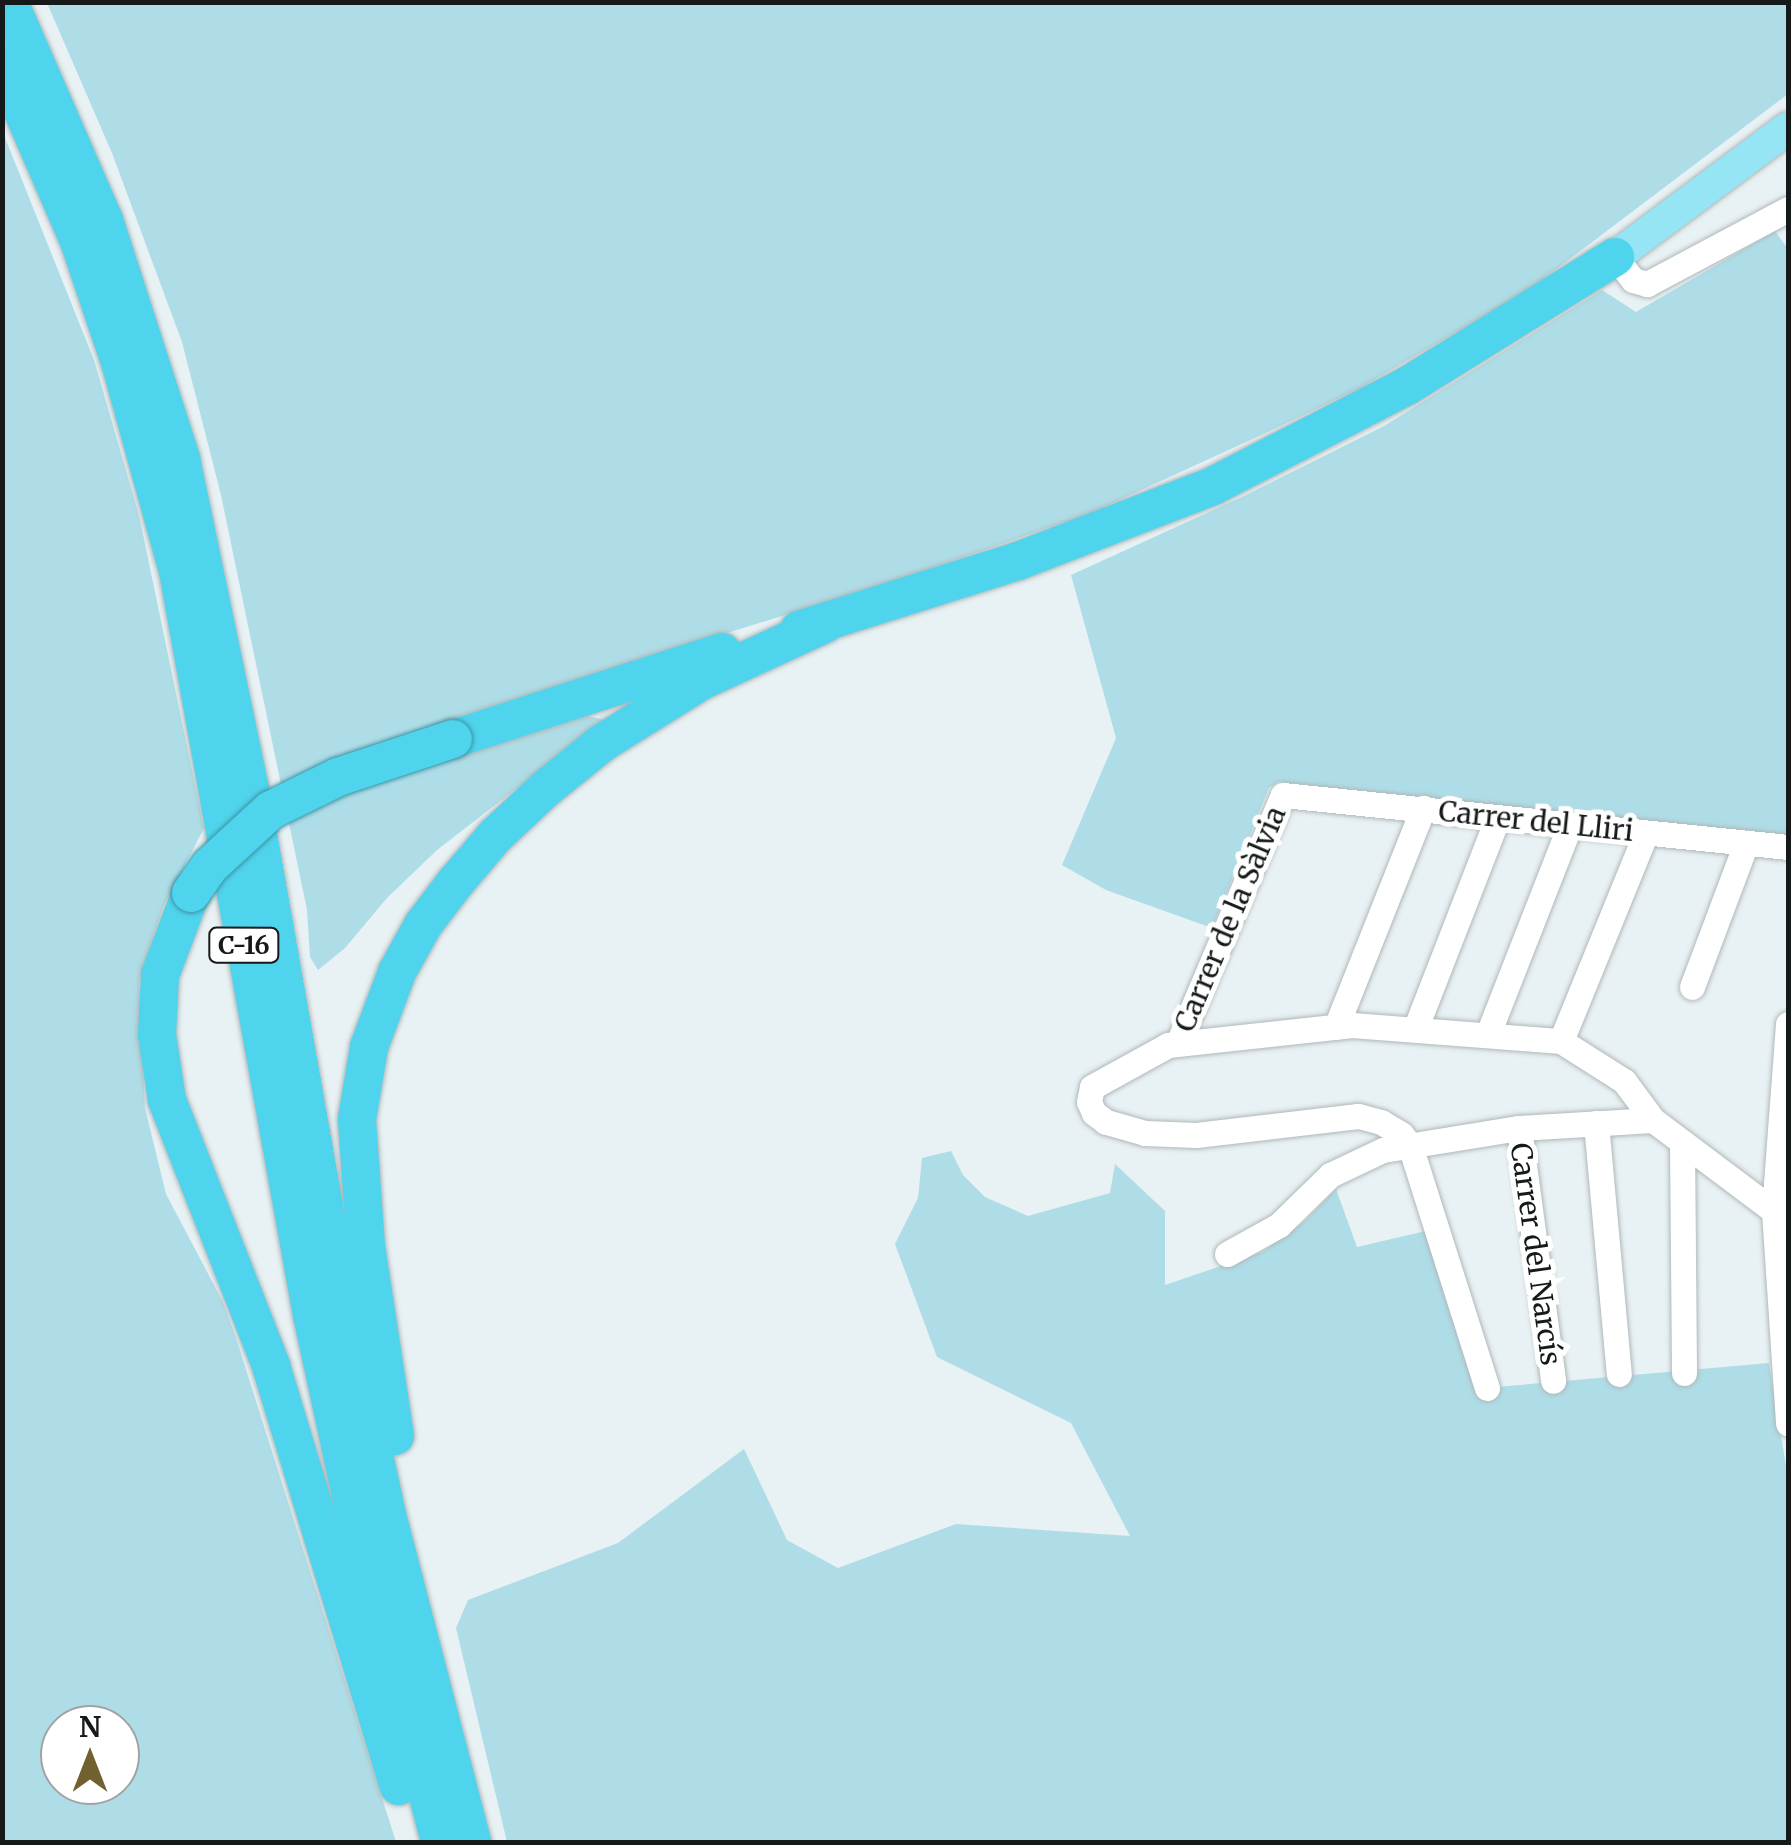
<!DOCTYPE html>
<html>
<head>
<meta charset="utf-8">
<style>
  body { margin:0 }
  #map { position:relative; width:1791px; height:1845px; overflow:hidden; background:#e8f1f3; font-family:Merriweather,serif }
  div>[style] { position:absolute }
  .green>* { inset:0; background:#afdde7 }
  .roads { filter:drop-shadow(0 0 2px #afb8ba) drop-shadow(0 0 2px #afb8ba) }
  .minor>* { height:25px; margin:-12.5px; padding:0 12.5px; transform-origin:12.5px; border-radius:12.5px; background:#fff }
  .major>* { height:32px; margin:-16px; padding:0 16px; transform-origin:16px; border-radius:16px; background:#95e5f4 }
  .highway>* { height:38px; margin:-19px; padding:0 19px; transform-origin:19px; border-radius:19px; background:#4fd4ed }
  .bridges { filter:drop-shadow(0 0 2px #3b93a3) drop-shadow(0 0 2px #3b93a3) }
  .highway-bridge>* { height:38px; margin:-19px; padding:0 19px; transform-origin:19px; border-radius:19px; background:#4fd4ed }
  span { translate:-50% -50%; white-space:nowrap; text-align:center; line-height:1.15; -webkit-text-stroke:10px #fff; paint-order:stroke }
  .shield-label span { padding:2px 8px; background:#fff; border:2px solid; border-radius:8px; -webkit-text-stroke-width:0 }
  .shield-label { font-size:25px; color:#151919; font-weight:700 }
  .street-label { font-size:28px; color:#151919 }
  .frame { position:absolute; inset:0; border:5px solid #151919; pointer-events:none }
  .north { position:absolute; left:40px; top:1705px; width:100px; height:100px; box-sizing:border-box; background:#fff; border:2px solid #a1a3a3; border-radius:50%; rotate:0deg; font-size:28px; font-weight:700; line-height:40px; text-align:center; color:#151919 }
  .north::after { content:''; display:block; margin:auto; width:35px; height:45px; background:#71612f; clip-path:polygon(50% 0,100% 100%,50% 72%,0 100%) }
</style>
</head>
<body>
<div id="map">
  <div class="green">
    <div style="clip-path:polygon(47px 3px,1788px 3px,1788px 94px,1530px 289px,1360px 388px,1270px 431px,1091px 513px,885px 584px,444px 721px,438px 739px,588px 716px,605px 720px,437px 850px,387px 898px,345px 948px,318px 970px,310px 957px,307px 910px,221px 495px,182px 342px,112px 153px)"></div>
    <div style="clip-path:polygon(evenodd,2px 130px,94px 360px,139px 515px,204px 828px,163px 907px,139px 981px,145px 1108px,166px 1194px,223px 1302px,236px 1338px,396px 1842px,3px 1842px,2px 130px,60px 1725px,120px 1725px,120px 1785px,60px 1785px,60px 1725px)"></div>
    <div style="clip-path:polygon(1775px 231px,1788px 249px,1788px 836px,1278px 782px,1269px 788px,1212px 928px,1106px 890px,1062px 865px,1116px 738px,1071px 575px,1244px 496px,1384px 426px,1602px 290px,1636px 312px)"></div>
    <div style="clip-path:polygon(951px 1151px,963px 1175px,985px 1197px,1028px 1216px,1110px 1193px,1115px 1164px,1165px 1211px,1165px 1285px,1262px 1252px,1305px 1221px,1336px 1189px,1357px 1247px,1430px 1230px,1474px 1389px,1769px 1363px,1788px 1478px,1788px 1842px,507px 1842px,456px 1628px,468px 1600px,618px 1543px,744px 1449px,787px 1540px,838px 1568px,956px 1524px,1130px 1536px,1071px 1423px,937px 1357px,895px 1244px,918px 1198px,922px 1158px)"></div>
  </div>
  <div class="roads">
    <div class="minor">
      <div style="left:1615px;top:257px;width:29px;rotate:52deg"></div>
      <div style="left:1633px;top:280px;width:15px;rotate:16deg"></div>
      <div style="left:1647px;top:284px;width:160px;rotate:-28deg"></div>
      <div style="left:1692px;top:987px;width:154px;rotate:-69.4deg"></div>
      <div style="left:1788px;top:1024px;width:188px;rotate:94.3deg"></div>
      <div style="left:1774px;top:1211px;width:213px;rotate:86.2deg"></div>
      <div style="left:1336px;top:1027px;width:236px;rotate:-68.3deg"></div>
      <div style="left:1416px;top:1027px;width:225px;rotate:-68.7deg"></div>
      <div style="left:1488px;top:1034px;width:225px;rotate:-68.6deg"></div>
      <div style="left:1561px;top:1041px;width:225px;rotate:-67.8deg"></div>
      <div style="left:1178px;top:1043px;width:269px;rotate:-67.1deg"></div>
      <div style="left:1283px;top:795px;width:508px;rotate:5.88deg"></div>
      <div style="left:1596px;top:1123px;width:252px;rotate:84.8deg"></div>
      <div style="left:1519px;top:1128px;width:255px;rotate:82.3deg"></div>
      <div style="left:1682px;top:1142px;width:231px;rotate:89.5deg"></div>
      <div style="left:1227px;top:1254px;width:60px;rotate:-29.1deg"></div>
      <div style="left:1279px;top:1225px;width:71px;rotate:-44.4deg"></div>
      <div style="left:1330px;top:1175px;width:59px;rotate:-25.3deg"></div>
      <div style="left:1383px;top:1150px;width:138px;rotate:-9.2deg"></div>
      <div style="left:1519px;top:1128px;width:134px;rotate:-3.4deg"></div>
      <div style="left:1487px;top:1388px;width:255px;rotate:-107.6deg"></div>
      <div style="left:1410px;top:1145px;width:14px;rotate:-129deg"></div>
      <div style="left:1401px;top:1134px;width:23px;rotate:-149deg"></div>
      <div style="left:1381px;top:1122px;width:24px;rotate:-165deg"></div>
      <div style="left:1358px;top:1116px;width:163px;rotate:173.3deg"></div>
      <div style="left:1196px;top:1135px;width:51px;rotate:-177.8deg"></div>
      <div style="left:1145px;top:1133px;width:41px;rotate:-164.2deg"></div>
      <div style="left:1106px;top:1122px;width:15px;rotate:-143deg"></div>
      <div style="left:1094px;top:1113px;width:12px;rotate:-114deg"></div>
      <div style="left:1089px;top:1102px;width:15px;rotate:-79deg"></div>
      <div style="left:1092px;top:1087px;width:87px;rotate:-28.9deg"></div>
      <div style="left:1168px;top:1045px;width:185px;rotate:-6.2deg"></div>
      <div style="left:1352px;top:1025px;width:210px;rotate:4.4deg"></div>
      <div style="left:1561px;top:1041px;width:75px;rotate:32.4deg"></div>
      <div style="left:1624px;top:1081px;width:49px;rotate:53.4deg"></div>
      <div style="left:1653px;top:1120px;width:151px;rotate:36.9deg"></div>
    </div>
    <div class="major">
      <div style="left:1615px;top:257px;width:216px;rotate:-36.7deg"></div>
    </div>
    <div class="highway">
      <div style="left:9px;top:2px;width:238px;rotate:66.5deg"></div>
      <div style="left:104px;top:220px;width:251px;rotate:72.1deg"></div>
      <div style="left:181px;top:459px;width:332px;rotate:78.2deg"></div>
      <div style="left:249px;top:784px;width:532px;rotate:79.94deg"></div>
      <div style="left:342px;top:1308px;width:212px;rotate:77.7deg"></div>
      <div style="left:387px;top:1515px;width:338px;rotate:75.4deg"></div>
      <div style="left:2px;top:63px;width:194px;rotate:66.6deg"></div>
      <div style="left:79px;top:241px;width:128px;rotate:71.3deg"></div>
      <div style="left:120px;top:362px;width:217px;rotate:74.5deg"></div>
      <div style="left:178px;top:571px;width:756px;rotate:79.79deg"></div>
      <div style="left:312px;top:1315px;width:213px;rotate:77.8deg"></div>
      <div style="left:357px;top:1523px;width:330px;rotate:75.4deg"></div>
      <div style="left:799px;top:630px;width:230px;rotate:-17.5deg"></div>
      <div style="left:1018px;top:561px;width:209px;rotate:-21deg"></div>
      <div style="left:1213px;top:486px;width:218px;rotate:-27.3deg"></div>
      <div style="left:1407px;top:386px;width:245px;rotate:-31.8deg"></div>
      <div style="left:453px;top:739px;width:283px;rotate:-17.9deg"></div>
      <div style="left:191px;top:893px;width:88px;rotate:110.7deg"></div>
      <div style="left:160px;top:975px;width:60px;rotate:92.9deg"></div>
      <div style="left:157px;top:1035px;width:66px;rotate:81.3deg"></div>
      <div style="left:167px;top:1100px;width:286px;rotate:68.6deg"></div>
      <div style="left:271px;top:1366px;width:439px;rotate:73.1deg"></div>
      <div style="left:395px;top:1436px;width:192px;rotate:-98.7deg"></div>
      <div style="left:366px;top:1246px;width:127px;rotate:-94.1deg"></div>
      <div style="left:357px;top:1119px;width:73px;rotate:-80.5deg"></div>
      <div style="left:369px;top:1047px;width:80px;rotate:-69.5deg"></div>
      <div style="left:397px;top:972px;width:54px;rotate:-61deg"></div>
      <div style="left:423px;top:925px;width:53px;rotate:-52.7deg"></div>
      <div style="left:455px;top:883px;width:62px;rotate:-49.6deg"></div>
      <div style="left:495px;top:836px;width:69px;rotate:-43.2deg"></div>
      <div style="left:545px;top:789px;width:73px;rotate:-38.9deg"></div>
      <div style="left:602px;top:743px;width:119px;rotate:-32deg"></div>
      <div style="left:703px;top:680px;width:134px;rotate:-24.7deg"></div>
    </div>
  </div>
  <div class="bridges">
    <div class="highway-bridge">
      <div style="left:191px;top:893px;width:33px;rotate:-55deg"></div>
      <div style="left:210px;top:866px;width:83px;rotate:-42.6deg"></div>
      <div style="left:271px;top:810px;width:75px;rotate:-26.2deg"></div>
      <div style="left:338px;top:777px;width:121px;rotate:-18.3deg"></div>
    </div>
  </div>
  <div class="shield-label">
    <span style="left:244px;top:945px">C-16</span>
  </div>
  <div class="street-label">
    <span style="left:1536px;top:821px;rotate:6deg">Carrer del Lliri</span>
    <span style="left:1230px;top:919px;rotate:-67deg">Carrer de la Sàlvia</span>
    <span style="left:1536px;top:1254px;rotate:82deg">Carrer del Narcís</span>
  </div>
  <div class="frame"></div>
  <div class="north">N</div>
</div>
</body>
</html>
